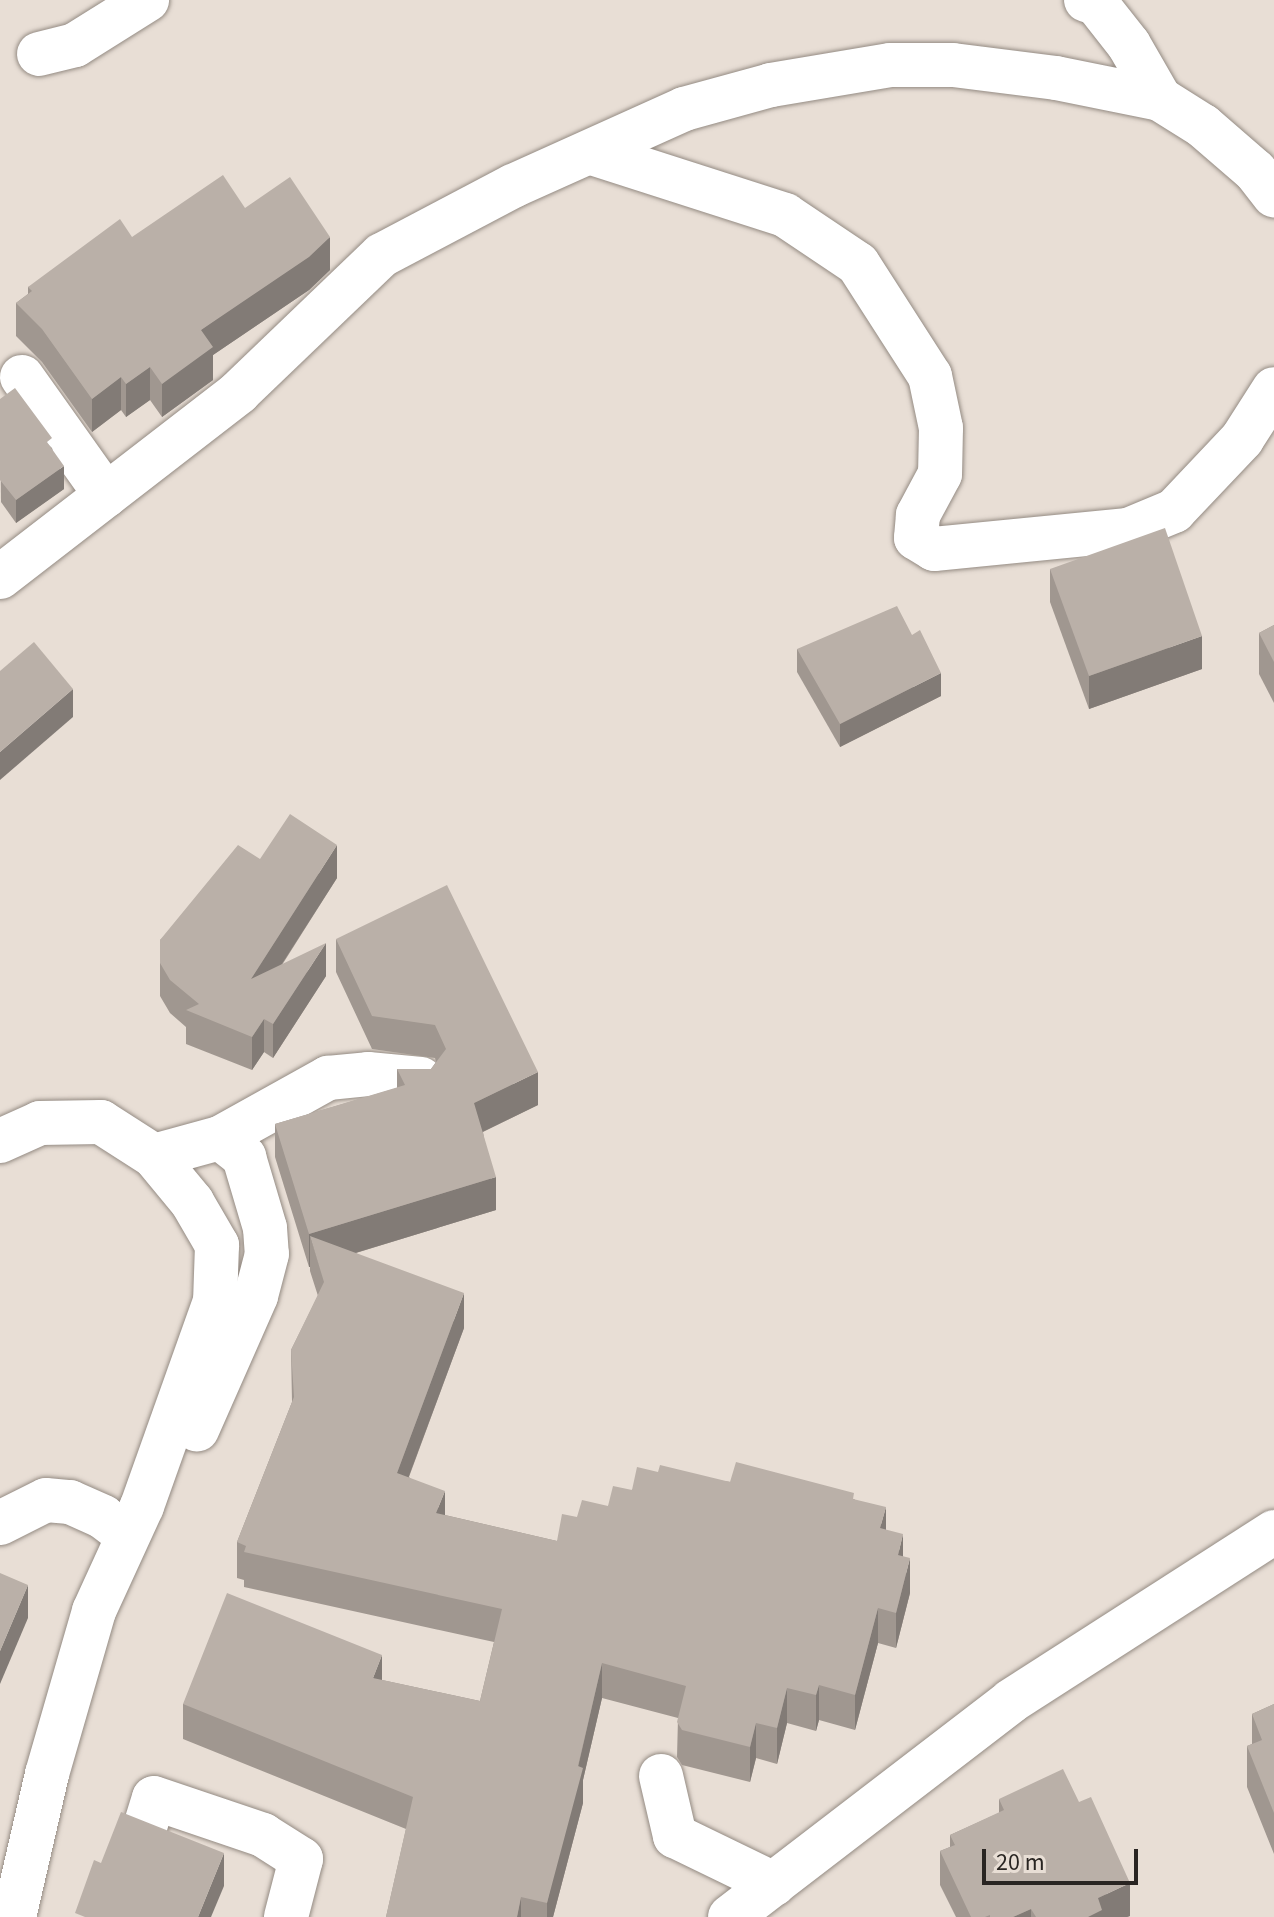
<!DOCTYPE html>
<html>
<head>
<meta charset="utf-8">
<style>
  body { margin:0 }
  #map { position:relative; width:1274px; height:1917px; overflow:hidden; background:#e8ded5; font-family:"Source Sans 3",sans-serif }
  div>[style] { position:absolute }
  .roads { filter:drop-shadow(0 0 2px #948b83) drop-shadow(0 0 2px #948b83) }
  .minor>* { height:44px; margin:-22px; padding:0 22px; transform-origin:22px; border-radius:22px; background:#fff }
  .wall>* { inset:0; background:#a09790 }
  .shaded-wall>* { inset:0; background:#827b76 }
  .building>* { inset:0; background:#bab0a8 }
  span { translate:-50% -50%; white-space:nowrap; text-align:center; line-height:1.15; -webkit-text-stroke:8px #e8ded5; paint-order:stroke }
  .scale { position:absolute; left:982px; top:1849px; width:156px; height:36px; box-sizing:border-box; border:4px solid #292522; border-top:0; padding-left:10px; font-size:24px; line-height:28px; white-space:nowrap; color:#292522; -webkit-text-stroke:6px #e8ded5; paint-order:stroke }
</style>
</head>
<body>
<div id="map">
  <div class="roads">
    <div class="minor">
      <div style="left:1086px;top:0;width:10px;rotate:17deg"></div>
      <div style="left:1096px;top:3px;width:53px;rotate:51.8deg"></div>
      <div style="left:1129px;top:45px;width:62px;rotate:60.1deg"></div>
      <div style="left:39px;top:54px;width:37px;rotate:-14deg"></div>
      <div style="left:75px;top:45px;width:85px;rotate:-32deg"></div>
      <div style="left:592px;top:153px;width:203px;rotate:17.8deg"></div>
      <div style="left:785px;top:215px;width:88px;rotate:33.9deg"></div>
      <div style="left:858px;top:264px;width:133px;rotate:57.3deg"></div>
      <div style="left:930px;top:376px;width:53px;rotate:78.1deg"></div>
      <div style="left:941px;top:428px;width:46px;rotate:91.2deg"></div>
      <div style="left:940px;top:474px;width:47px;rotate:118.2deg"></div>
      <div style="left:918px;top:515px;width:23px;rotate:95deg"></div>
      <div style="left:916px;top:538px;width:21px;rotate:31deg"></div>
      <div style="left:934px;top:549px;width:195px;rotate:-5.6deg"></div>
      <div style="left:1128px;top:530px;width:50px;rotate:-22.4deg"></div>
      <div style="left:1174px;top:511px;width:99px;rotate:-46.6deg"></div>
      <div style="left:1242px;top:439px;width:59px;rotate:-57.4deg"></div>
      <div style="left:22px;top:377px;width:145px;rotate:54.6deg"></div>
      <div style="left:0;top:577px;width:302px;rotate:-37.7deg"></div>
      <div style="left:239px;top:392px;width:198px;rotate:-43.8deg"></div>
      <div style="left:382px;top:255px;width:148px;rotate:-27.8deg"></div>
      <div style="left:513px;top:186px;width:188px;rotate:-24.2deg"></div>
      <div style="left:684px;top:109px;width:90px;rotate:-15.4deg"></div>
      <div style="left:771px;top:85px;width:121px;rotate:-9.5deg"></div>
      <div style="left:890px;top:65px;width:63px"></div>
      <div style="left:953px;top:65px;width:104px;rotate:7.2deg"></div>
      <div style="left:1056px;top:78px;width:106px;rotate:11.4deg"></div>
      <div style="left:1160px;top:99px;width:51px;rotate:32.1deg"></div>
      <div style="left:1203px;top:126px;width:69px;rotate:40.9deg"></div>
      <div style="left:1255px;top:171px;width:31px;rotate:52deg"></div>
      <div style="left:220px;top:1138px;width:124px;rotate:-29.1deg"></div>
      <div style="left:328px;top:1078px;width:40px;rotate:-5.7deg"></div>
      <div style="left:368px;top:1074px;width:53px;rotate:5.4deg"></div>
      <div style="left:0;top:1141px;width:44px;rotate:-24.2deg"></div>
      <div style="left:40px;top:1123px;width:61px;rotate:-0.9deg"></div>
      <div style="left:101px;top:1122px;width:63px;rotate:32.7deg"></div>
      <div style="left:154px;top:1156px;width:60px;rotate:50.4deg"></div>
      <div style="left:192px;top:1202px;width:50px;rotate:59.8deg"></div>
      <div style="left:217px;top:1245px;width:56px;rotate:92deg"></div>
      <div style="left:215px;top:1301px;width:218px;rotate:109.6deg"></div>
      <div style="left:142px;top:1506px;width:115px;rotate:114.6deg"></div>
      <div style="left:94px;top:1611px;width:170px;rotate:106.1deg"></div>
      <div style="left:47px;top:1774px;width:147px;rotate:103deg"></div>
      <div style="left:154px;top:1156px;width:68px;rotate:-15.3deg"></div>
      <div style="left:220px;top:1138px;width:31px;rotate:38deg"></div>
      <div style="left:244px;top:1157px;width:74px;rotate:73.5deg"></div>
      <div style="left:265px;top:1228px;width:26px;rotate:86deg"></div>
      <div style="left:267px;top:1254px;width:43px;rotate:104.7deg"></div>
      <div style="left:256px;top:1296px;width:146px;rotate:113.8deg"></div>
      <div style="left:0;top:1523px;width:51px;rotate:-26.6deg"></div>
      <div style="left:46px;top:1500px;width:24px;rotate:5deg"></div>
      <div style="left:70px;top:1502px;width:36px;rotate:24deg"></div>
      <div style="left:103px;top:1517px;width:31px;rotate:37deg"></div>
      <div style="left:661px;top:1776px;width:62px;rotate:76.9deg"></div>
      <div style="left:675px;top:1836px;width:110px;rotate:25.9deg"></div>
      <div style="left:145px;top:1827px;width:30px;rotate:-73deg"></div>
      <div style="left:154px;top:1798px;width:115px;rotate:18.7deg"></div>
      <div style="left:263px;top:1835px;width:45px;rotate:32.3deg"></div>
      <div style="left:301px;top:1859px;width:60px;rotate:104.5deg"></div>
      <div style="left:730px;top:1917px;width:354px;rotate:-37.5deg"></div>
      <div style="left:1011px;top:1701px;width:313px;rotate:-32.7deg"></div>
    </div>
  </div>
  <div class="wall">
    <div style="clip-path:polygon(245px 208px,330px 270px,309px 290px,213px 355px,213px 380px,162px 417px,150px 400px,126px 417px,121px 410px,92px 432px,42px 362px,16px 336px,16px 303px,28px 294px,28px 287px)"></div>
    <div style="clip-path:polygon(0 399px,52px 448px,64px 489px,16px 523px,1px 502px)"></div>
    <div style="clip-path:polygon(1050px 569px,1202px 669px,1089px 709px,1050px 602px)"></div>
    <div style="clip-path:polygon(1274px 625px,1274px 703px,1259px 674px,1259px 633px)"></div>
    <div style="clip-path:polygon(797px 649px,941px 696px,840px 747px,797px 672px)"></div>
    <div style="clip-path:polygon(260px 859px,337px 878px,282px 965px,326px 976px,273px 1058px,264px 1052px,252px 1070px,186px 1044px,186px 1027px,170px 1013px,160px 996px,160px 940px)"></div>
    <div style="clip-path:polygon(336px 939px,538px 1105px,483px 1132px,496px 1210px,356px 1253px,464px 1328px,409px 1477px,445px 1515px,557px 1541px,577px 1517px,608px 1506px,658px 1472px,854px 1499px,886px 1530px,903px 1556px,910px 1593px,896px 1648px,878px 1643px,855px 1730px,819px 1720px,816px 1731px,787px 1723px,777px 1764px,756px 1758px,750px 1782px,682px 1765px,677px 1757px,678px 1718px,602px 1698px,583px 1780px,583px 1803px,553px 1917px,386px 1917px,406px 1829px,183px 1739px,183px 1704px,382px 1680px,480px 1701px,494px 1642px,244px 1587px,244px 1580px,237px 1578px,237px 1542px,292px 1402px,291px 1350px,318px 1296px,310px 1271px,310px 1267px,309px 1267px,275px 1157px,275px 1124px,397px 1088px,397px 1069px,431px 1069px,436px 1062px,435px 1058px,372px 1049px,336px 972px)"></div>
    <div style="clip-path:polygon(1274px 1704px,1274px 1854px,1247px 1787px,1247px 1746px,1252px 1744px,1252px 1714px)"></div>
    <div style="clip-path:polygon(999px 1799px,1130px 1916px,1127px 1917px,956px 1917px,940px 1885px,940px 1851px,950px 1847px,950px 1835px,999px 1813px)"></div>
  </div>
  <div class="shaded-wall">
    <div style="clip-path:polygon(330px 237px,330px 270px,309px 290px,213px 355px,213px 380px,162px 417px,162px 384px,201px 330px)"></div>
    <div style="clip-path:polygon(150px 367px,150px 400px,126px 417px,126px 384px)"></div>
    <div style="clip-path:polygon(121px 377px,121px 410px,92px 432px,92px 399px)"></div>
    <div style="clip-path:polygon(64px 466px,64px 489px,16px 523px,16px 500px)"></div>
    <div style="clip-path:polygon(1202px 636px,1202px 669px,1089px 709px,1089px 676px)"></div>
    <div style="clip-path:polygon(941px 673px,941px 696px,840px 747px,840px 724px)"></div>
    <div style="clip-path:polygon(73px 689px,73px 717px,0 780px,0 752px)"></div>
    <div style="clip-path:polygon(337px 845px,337px 878px,251px 1012px,251px 979px)"></div>
    <div style="clip-path:polygon(326px 943px,326px 976px,273px 1058px,273px 1024px)"></div>
    <div style="clip-path:polygon(264px 1019px,264px 1052px,252px 1070px,252px 1037px)"></div>
    <div style="clip-path:polygon(538px 1072px,538px 1105px,474px 1136px,474px 1103px)"></div>
    <div style="clip-path:polygon(496px 1177px,496px 1210px,319px 1264px,310px 1236px,310px 1267px,309px 1267px,309px 1234px)"></div>
    <div style="clip-path:polygon(464px 1293px,464px 1328px,397px 1508px,397px 1473px)"></div>
    <div style="clip-path:polygon(445px 1491px,445px 1527px,436px 1513px)"></div>
    <div style="clip-path:polygon(886px 1507px,886px 1542px,880px 1528px)"></div>
    <div style="clip-path:polygon(903px 1534px,903px 1570px,898px 1555px)"></div>
    <div style="clip-path:polygon(910px 1558px,910px 1593px,896px 1648px,896px 1613px)"></div>
    <div style="clip-path:polygon(28px 1585px,28px 1618px,0 1684px,0 1651px)"></div>
    <div style="clip-path:polygon(878px 1608px,878px 1643px,855px 1730px,855px 1695px)"></div>
    <div style="clip-path:polygon(382px 1655px,382px 1690px,373px 1678px)"></div>
    <div style="clip-path:polygon(602px 1663px,602px 1698px,583px 1780px,583px 1803px,553px 1917px,547px 1917px,547px 1903px)"></div>
    <div style="clip-path:polygon(819px 1685px,819px 1720px,816px 1731px,816px 1695px)"></div>
    <div style="clip-path:polygon(787px 1688px,787px 1723px,777px 1764px,777px 1728px)"></div>
    <div style="clip-path:polygon(756px 1723px,756px 1758px,750px 1782px,750px 1747px)"></div>
    <div style="clip-path:polygon(224px 1853px,224px 1886px,211px 1917px,198px 1917px)"></div>
    <div style="clip-path:polygon(1130px 1883px,1130px 1916px,1127px 1917px,1088px 1917px,1098px 1898px)"></div>
    <div style="clip-path:polygon(521px 1897px,521px 1917px,517px 1917px)"></div>
    <div style="clip-path:polygon(1031px 1909px,1031px 1917px,1013px 1917px)"></div>
  </div>
  <div class="building">
    <div style="clip-path:polygon(223px 175px,245px 208px,290px 177px,330px 237px,309px 257px,201px 330px,213px 347px,162px 384px,150px 367px,126px 384px,121px 377px,92px 399px,42px 329px,16px 303px,32px 291px,28px 287px,120px 219px,132px 237px)"></div>
    <div style="clip-path:polygon(15px 388px,52px 438px,47px 442px,64px 466px,16px 500px,0 480px,0 399px)"></div>
    <div style="clip-path:polygon(1165px 528px,1202px 636px,1089px 676px,1050px 569px)"></div>
    <div style="clip-path:polygon(897px 606px,912px 635px,920px 630px,941px 673px,840px 724px,797px 649px)"></div>
    <div style="clip-path:polygon(1274px 625px,1274px 662px,1259px 633px)"></div>
    <div style="clip-path:polygon(34px 642px,73px 689px,0 752px,0 671px)"></div>
    <div style="clip-path:polygon(290px 814px,337px 845px,251px 979px,326px 943px,273px 1024px,264px 1019px,252px 1037px,186px 1010px,199px 1004px,170px 980px,160px 963px,160px 940px,238px 845px,260px 859px)"></div>
    <div style="clip-path:polygon(447px 885px,538px 1072px,474px 1103px,496px 1177px,309px 1234px,275px 1124px,405px 1085px,397px 1069px,431px 1069px,446px 1049px,435px 1025px,372px 1016px,336px 939px)"></div>
    <div style="clip-path:polygon(310px 1236px,464px 1293px,397px 1473px,445px 1491px,436px 1513px,557px 1541px,562px 1514px,577px 1517px,582px 1500px,608px 1506px,613px 1486px,632px 1490px,637px 1467px,658px 1472px,660px 1465px,730px 1482px,736px 1462px,854px 1493px,853px 1499px,886px 1507px,880px 1528px,903px 1534px,898px 1555px,910px 1558px,896px 1613px,878px 1608px,855px 1695px,819px 1685px,816px 1695px,787px 1688px,777px 1728px,756px 1723px,750px 1747px,682px 1730px,677px 1722px,686px 1686px,602px 1663px,578px 1766px,583px 1768px,547px 1903px,521px 1897px,517px 1917px,386px 1917px,413px 1797px,183px 1704px,227px 1593px,382px 1655px,373px 1678px,480px 1701px,502px 1609px,244px 1552px,246px 1546px,237px 1542px,294px 1397px,291px 1350px,324px 1282px)"></div>
    <div style="clip-path:polygon(0 1573px,28px 1585px,0 1651px)"></div>
    <div style="clip-path:polygon(1274px 1704px,1274px 1813px,1247px 1746px,1262px 1740px,1252px 1714px)"></div>
    <div style="clip-path:polygon(1063px 1769px,1079px 1802px,1091px 1797px,1130px 1883px,1098px 1898px,1102px 1910px,1088px 1917px,1036px 1917px,1031px 1909px,1013px 1917px,990px 1917px,990px 1915px,985px 1917px,971px 1917px,940px 1851px,955px 1845px,950px 1835px,1004px 1810px,999px 1799px)"></div>
    <div style="clip-path:polygon(121px 1812px,224px 1853px,198px 1917px,85px 1917px,75px 1913px,94px 1860px,101px 1863px)"></div>
  </div>
  <div class="scale">20 m</div>
</div>
</body>
</html>
